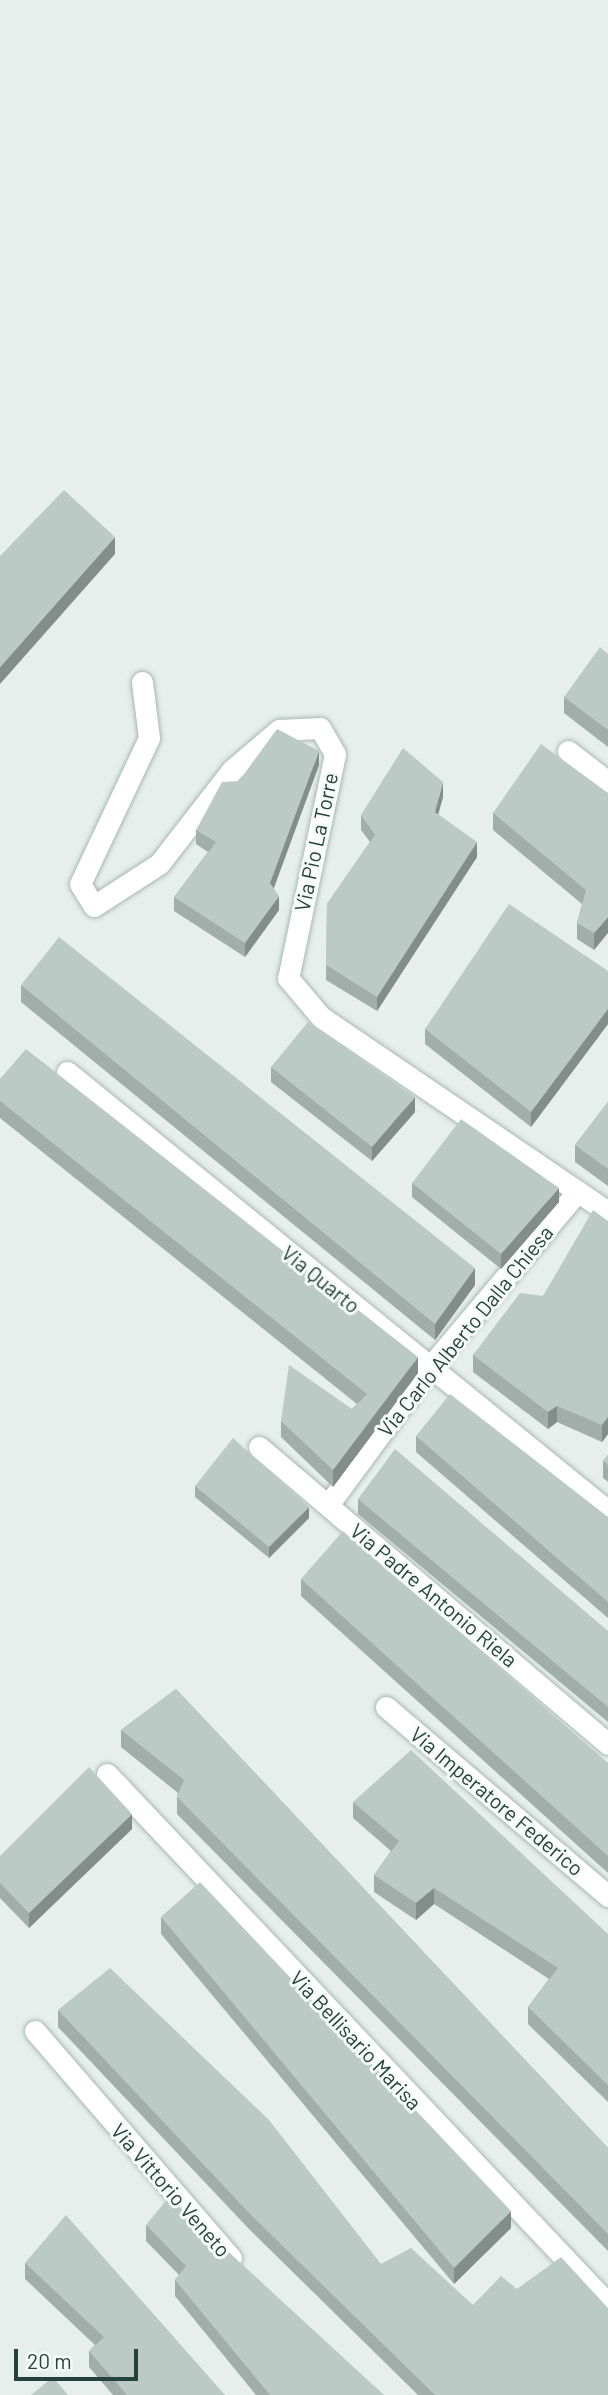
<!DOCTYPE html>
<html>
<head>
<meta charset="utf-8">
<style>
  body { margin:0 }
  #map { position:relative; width:608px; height:2395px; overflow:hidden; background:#e6efeb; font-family:Barlow,sans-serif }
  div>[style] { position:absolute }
  .roads { filter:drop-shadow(0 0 2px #a8b8b2) drop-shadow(0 0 2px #a8b8b2) }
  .minor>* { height:21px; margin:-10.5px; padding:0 10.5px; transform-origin:10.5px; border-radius:10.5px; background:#fff }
  .wall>* { inset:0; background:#a1aea9 }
  .shaded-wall>* { inset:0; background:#838d89 }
  .building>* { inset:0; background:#bbcac4 }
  span { translate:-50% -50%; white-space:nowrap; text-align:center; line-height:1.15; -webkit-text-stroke:6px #f7fbf9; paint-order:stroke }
  .street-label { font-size:21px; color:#24423a }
  .scale { position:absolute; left:14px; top:2349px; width:124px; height:32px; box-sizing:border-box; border:4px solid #24423a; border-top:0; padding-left:9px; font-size:21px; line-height:24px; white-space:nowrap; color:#24423a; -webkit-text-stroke:5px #f7fbf9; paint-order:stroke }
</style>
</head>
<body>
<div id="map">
  <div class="roads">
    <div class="minor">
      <div style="left:142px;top:682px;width:56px;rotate:82.9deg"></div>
      <div style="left:149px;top:738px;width:161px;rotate:115.3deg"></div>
      <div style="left:80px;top:884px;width:26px;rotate:58deg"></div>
      <div style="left:94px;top:906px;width:77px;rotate:-32.9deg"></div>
      <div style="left:159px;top:864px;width:119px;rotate:-52.2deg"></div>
      <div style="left:232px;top:770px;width:62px;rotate:-40.4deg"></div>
      <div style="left:279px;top:730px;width:41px;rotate:-2.8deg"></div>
      <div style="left:320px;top:728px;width:30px;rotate:60deg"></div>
      <div style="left:335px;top:754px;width:229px;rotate:101.8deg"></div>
      <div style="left:288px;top:978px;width:51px;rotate:49.8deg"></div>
      <div style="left:321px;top:1017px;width:347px;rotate:34.2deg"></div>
      <div style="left:568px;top:751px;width:51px;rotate:37.8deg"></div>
      <div style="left:67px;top:1072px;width:697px;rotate:39.06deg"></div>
      <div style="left:259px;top:1447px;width:458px;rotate:40.4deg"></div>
      <div style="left:328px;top:1505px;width:170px;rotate:-53.6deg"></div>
      <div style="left:429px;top:1368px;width:231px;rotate:-49.9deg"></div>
      <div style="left:386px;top:1707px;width:292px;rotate:40.4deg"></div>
      <div style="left:107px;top:1774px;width:729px;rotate:46.61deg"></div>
      <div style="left:35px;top:2031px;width:300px;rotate:49.2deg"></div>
    </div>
  </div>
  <div class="wall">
    <div style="clip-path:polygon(608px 654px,608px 747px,564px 713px,564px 697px)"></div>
    <div style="clip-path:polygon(319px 765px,274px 888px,279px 910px,245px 957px,174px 911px,174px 897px,208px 852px,196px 844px,196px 830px,239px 781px)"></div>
    <div style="clip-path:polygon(608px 793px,594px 950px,577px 939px,577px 923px,582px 904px,493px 830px,493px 813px)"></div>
    <div style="clip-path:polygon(443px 797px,438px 814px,477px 857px,377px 1011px,326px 980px,327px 904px,370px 842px,361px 830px,361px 815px)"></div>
    <div style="clip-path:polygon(608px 971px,608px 1024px,531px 1127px,425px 1044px,425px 1029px)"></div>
    <div style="clip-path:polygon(21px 985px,475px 1285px,435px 1340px,21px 1002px)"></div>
    <div style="clip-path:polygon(271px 1067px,415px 1112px,372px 1161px,271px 1082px)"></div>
    <div style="clip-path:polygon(0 1079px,418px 1373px,333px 1487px,281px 1437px,281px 1421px,352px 1409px,357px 1404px,0 1118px)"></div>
    <div style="clip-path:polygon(608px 1102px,608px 1186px,575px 1162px,575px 1145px)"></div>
    <div style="clip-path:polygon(412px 1183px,559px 1202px,501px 1269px,412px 1197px)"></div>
    <div style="clip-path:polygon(608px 1221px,608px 1434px,602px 1442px,557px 1422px,548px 1429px,473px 1372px,473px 1355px,543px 1296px)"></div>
    <div style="clip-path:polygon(416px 1436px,608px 1517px,608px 1618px,416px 1452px)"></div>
    <div style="clip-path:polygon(608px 1455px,608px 1482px,603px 1478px,603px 1461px)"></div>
    <div style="clip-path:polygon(195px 1486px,309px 1518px,269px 1558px,195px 1497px)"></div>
    <div style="clip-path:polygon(358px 1499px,608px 1631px,608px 1722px,358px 1514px)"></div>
    <div style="clip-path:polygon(301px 1579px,608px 1763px,608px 1873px,301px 1596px)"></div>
    <div style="clip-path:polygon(176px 1689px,608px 2148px,608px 2251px,177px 1814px,177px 1797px,178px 1793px,121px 1747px,121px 1730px)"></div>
    <div style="clip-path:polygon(353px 1802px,608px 1934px,608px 2102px,528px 2024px,528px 2007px,549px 1979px,434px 1904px,416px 1920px,374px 1892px,374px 1875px,391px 1851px,353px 1818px)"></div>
    <div style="clip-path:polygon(132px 1829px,29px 1928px,0 1898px,0 1856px)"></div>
    <div style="clip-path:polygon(161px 1917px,511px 2228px,454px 2284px,161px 1934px)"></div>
    <div style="clip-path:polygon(58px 2010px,381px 2264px,473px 2305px,608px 2395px,418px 2395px,250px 2230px,58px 2027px)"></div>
    <div style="clip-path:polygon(146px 2225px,384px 2395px,256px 2395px,175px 2296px,175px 2280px,179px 2275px,146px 2241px)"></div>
    <div style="clip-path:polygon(25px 2263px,225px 2395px,113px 2395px,89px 2367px,89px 2351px,95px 2345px,25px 2279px)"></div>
  </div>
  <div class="shaded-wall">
    <div style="clip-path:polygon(115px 537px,115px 554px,0 684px,0 667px)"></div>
    <div style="clip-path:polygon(319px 751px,319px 765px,270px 898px,270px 883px)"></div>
    <div style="clip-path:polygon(443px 782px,443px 797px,435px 826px,435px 812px)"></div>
    <div style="clip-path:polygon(477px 842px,477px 857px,377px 1011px,377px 997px)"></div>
    <div style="clip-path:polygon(279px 896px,279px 910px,245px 957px,245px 943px)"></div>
    <div style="clip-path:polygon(608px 917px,608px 933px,594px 950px,594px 933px)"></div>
    <div style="clip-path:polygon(608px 1009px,608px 1024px,531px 1127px,531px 1112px)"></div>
    <div style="clip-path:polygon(415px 1097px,415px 1112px,372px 1161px,372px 1147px)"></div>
    <div style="clip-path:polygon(559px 1188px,559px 1202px,501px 1269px,501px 1254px)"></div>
    <div style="clip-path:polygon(475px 1268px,475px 1285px,435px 1340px,435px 1324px)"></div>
    <div style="clip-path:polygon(418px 1357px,418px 1373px,333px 1487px,333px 1470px)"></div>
    <div style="clip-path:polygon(557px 1406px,557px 1422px,548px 1429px,548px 1412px)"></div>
    <div style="clip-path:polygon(608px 1417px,608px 1434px,602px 1442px,602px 1425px)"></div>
    <div style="clip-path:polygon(309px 1507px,309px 1518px,269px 1558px,269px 1547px)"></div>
    <div style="clip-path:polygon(132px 1814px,132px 1829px,29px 1928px,29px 1913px)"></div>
    <div style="clip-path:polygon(434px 1888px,434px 1904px,416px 1920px,416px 1903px)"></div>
    <div style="clip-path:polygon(511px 2211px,511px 2228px,454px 2284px,454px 2268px)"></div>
  </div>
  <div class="building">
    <div style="clip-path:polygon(64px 490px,115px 537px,0 667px,0 556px)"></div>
    <div style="clip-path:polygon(600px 647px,608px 654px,608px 730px,564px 697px)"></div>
    <div style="clip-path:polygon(277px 729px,319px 751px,270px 883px,279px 896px,245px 943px,174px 897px,216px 842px,196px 830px,222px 782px,239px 781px)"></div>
    <div style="clip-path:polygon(541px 744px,608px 793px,608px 917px,594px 933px,577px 923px,586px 890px,493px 813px)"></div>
    <div style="clip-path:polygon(403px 748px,443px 782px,435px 812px,477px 842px,377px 997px,326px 965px,327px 904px,375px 835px,361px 815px)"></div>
    <div style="clip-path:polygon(509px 904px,608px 971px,608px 1009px,531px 1112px,425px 1029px)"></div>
    <div style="clip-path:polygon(59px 937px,475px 1268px,435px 1324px,21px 985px)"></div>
    <div style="clip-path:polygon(308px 1022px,415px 1097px,372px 1147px,271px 1067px)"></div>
    <div style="clip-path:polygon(26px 1049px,418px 1357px,333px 1470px,281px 1421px,289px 1365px,352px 1409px,367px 1394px,0 1101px,0 1079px)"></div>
    <div style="clip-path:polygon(608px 1102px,608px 1169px,575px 1145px)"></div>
    <div style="clip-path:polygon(461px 1119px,559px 1188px,501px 1254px,412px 1183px)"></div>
    <div style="clip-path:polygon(593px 1210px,608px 1221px,608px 1417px,602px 1425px,557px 1406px,548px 1412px,473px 1355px,520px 1293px,543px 1296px)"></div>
    <div style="clip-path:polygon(450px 1394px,608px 1517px,608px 1602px,416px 1436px)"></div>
    <div style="clip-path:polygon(233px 1438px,309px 1507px,269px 1547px,195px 1486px)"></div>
    <div style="clip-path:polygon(395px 1449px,608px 1631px,608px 1707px,358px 1499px)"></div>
    <div style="clip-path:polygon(608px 1455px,608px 1465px,603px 1461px)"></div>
    <div style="clip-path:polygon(343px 1531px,608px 1763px,608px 1856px,301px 1579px)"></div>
    <div style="clip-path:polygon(176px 1689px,608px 2148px,608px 2234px,177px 1797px,184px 1780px,121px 1730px)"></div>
    <div style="clip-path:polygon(411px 1750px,608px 1934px,608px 2085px,528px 2007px,558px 1968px,434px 1888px,416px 1903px,374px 1875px,399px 1841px,353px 1802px)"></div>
    <div style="clip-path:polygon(89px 1767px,132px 1814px,29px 1913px,0 1883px,0 1856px)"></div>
    <div style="clip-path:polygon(200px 1882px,511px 2211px,454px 2268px,161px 1917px)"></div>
    <div style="clip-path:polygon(110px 1968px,269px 2120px,381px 2264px,411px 2248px,473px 2305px,501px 2276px,517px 2289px,561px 2257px,608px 2308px,608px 2395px,435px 2395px,250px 2214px,58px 2010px)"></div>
    <div style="clip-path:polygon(169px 2197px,384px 2395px,270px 2395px,175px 2280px,186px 2266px,146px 2225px)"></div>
    <div style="clip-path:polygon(66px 2215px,225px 2395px,127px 2395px,89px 2351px,104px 2337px,25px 2263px)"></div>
    <div style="clip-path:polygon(53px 2377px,68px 2395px,31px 2395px)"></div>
  </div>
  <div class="street-label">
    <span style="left:316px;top:842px;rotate:-78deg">Via Pio La Torre</span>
    <span style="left:321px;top:1279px;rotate:39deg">Via Quarto</span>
    <span style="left:465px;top:1331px;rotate:-51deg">Via Carlo Alberto Dalla Chiesa</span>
    <span style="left:434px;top:1595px;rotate:40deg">Via Padre Antonio Riela</span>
    <span style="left:497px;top:1801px;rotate:40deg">Via Imperatore Federico</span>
    <span style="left:356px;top:2040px;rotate:47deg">Via Bellisario Marisa</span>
    <span style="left:171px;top:2190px;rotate:49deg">Via Vittorio Veneto</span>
  </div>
  <div class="scale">20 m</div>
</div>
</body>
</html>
